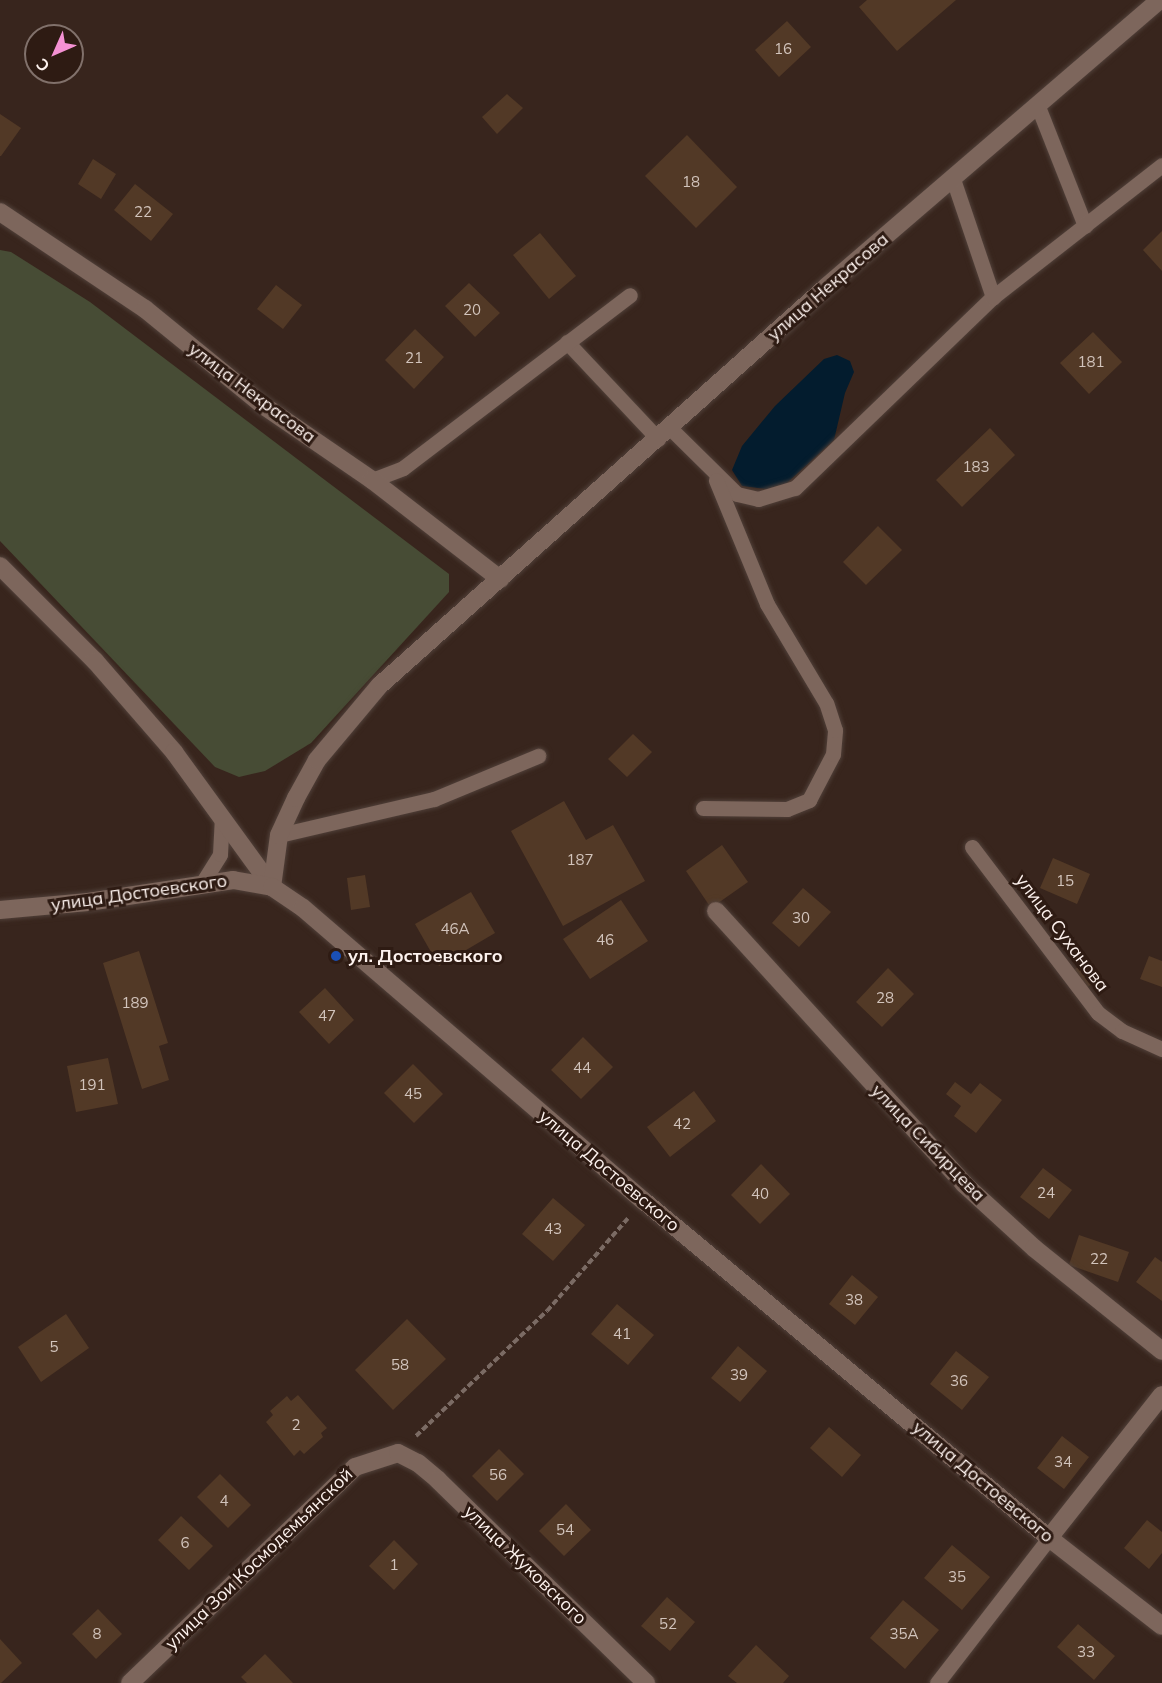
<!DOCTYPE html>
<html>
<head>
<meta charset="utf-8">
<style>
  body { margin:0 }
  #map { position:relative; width:1162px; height:1683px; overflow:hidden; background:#38251d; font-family:Mulish,sans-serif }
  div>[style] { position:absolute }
  .green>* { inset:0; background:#474c35 }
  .water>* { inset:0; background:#031c2e }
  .building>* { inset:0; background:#523926 }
  .path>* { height:4px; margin-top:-2px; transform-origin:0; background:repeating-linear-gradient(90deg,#7b6b64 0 6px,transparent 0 9px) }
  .roads { filter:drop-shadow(0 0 2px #504039) drop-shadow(0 0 2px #504039) }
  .lane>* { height:15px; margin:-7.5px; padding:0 7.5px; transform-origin:7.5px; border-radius:7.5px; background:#7d665c }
  .street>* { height:18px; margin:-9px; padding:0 9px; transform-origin:9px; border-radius:9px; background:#7d665c }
  .secondary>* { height:18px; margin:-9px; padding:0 9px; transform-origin:9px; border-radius:9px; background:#7d665c }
  .dots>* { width:16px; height:16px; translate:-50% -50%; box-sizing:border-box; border:3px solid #2e1b13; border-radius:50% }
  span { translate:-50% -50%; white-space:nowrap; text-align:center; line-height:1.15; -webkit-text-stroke:6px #2e1b13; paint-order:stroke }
  .number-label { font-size:15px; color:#d2c4bc }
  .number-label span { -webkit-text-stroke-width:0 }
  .street-label { font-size:18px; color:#fdf2ee }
  .poi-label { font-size:18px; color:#fdf2ee; font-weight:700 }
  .left { translate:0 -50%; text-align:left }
  .north { position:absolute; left:24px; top:24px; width:60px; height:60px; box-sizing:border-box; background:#2e1b13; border:2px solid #81716b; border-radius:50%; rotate:225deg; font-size:16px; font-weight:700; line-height:24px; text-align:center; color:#fdf2ee }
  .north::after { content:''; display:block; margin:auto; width:21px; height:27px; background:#f491d3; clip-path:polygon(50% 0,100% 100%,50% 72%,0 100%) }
</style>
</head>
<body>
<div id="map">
  <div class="green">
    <div style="clip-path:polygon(0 250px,11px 252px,90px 302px,449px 574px,449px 592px,311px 743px,265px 771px,239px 777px,215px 767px,0 541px)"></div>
  </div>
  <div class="water">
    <div style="clip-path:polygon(837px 355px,850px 361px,854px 372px,845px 393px,834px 440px,787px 483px,773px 490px,742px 486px,732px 470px,742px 446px,775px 406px,824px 359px)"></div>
  </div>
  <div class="building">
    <div style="clip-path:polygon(867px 0,956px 0,897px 51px,859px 7px)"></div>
    <div style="clip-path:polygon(787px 21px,811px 47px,779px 77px,755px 50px)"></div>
    <div style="clip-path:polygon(507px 94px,523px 108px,497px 134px,482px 117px)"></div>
    <div style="clip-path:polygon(0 114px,21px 128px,1px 156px,0 156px)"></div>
    <div style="clip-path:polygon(687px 135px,737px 187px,696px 228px,645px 176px)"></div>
    <div style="clip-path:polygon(93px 159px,116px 174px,101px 199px,78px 184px)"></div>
    <div style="clip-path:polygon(135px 184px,173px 214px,151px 241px,114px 210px)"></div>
    <div style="clip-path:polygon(1162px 231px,1162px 271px,1143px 250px)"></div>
    <div style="clip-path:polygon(540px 233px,576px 276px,549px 299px,513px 255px)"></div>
    <div style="clip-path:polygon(469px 283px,500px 313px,475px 337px,445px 306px)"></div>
    <div style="clip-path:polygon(276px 285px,302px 305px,283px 329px,257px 309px)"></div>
    <div style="clip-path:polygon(415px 329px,444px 357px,414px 389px,385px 360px)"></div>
    <div style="clip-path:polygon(1093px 332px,1122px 362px,1089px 394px,1060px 363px)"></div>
    <div style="clip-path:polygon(990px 428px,1015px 455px,962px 507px,936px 480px)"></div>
    <div style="clip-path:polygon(878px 526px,902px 550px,866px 585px,843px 562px)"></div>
    <div style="clip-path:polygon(633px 734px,652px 752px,627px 777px,608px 759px)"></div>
    <div style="clip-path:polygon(564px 801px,586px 840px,613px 825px,645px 881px,563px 926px,511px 831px)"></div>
    <div style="clip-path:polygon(722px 845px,748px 882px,711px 908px,686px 871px)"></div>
    <div style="clip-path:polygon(1053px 858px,1090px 874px,1077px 904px,1040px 888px)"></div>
    <div style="clip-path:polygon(365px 875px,370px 907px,351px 910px,347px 878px)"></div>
    <div style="clip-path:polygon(803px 888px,831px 912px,799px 947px,772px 923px)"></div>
    <div style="clip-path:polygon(471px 892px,495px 933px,439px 966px,415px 924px)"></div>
    <div style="clip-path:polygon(621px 900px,648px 941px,590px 979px,563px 939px)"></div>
    <div style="clip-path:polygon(139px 951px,168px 1043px,159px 1046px,169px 1080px,142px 1089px,103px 963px)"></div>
    <div style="clip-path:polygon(1149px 956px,1162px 961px,1162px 987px,1140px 979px)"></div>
    <div style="clip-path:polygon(1087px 961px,1100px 979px,1081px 991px,1069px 973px)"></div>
    <div style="clip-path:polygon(888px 968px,914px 994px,882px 1027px,856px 1002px)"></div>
    <div style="clip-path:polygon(325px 988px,354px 1020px,329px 1044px,299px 1012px)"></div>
    <div style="clip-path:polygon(583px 1037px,613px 1067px,581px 1099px,551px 1070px)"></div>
    <div style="clip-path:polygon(108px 1058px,118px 1104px,76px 1112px,67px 1066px)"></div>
    <div style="clip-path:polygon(413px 1064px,443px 1094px,414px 1123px,384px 1093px)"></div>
    <div style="clip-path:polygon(955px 1082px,971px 1094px,980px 1083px,1002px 1100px,976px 1133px,954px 1116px,961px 1106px,946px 1094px)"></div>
    <div style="clip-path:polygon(694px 1091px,716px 1121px,670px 1157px,647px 1127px)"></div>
    <div style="clip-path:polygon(761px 1164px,790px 1194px,760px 1224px,731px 1195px)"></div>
    <div style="clip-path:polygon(1043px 1168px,1072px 1190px,1049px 1219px,1020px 1197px)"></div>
    <div style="clip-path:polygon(553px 1198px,585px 1225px,553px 1261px,522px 1234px)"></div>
    <div style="clip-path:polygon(1079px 1235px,1129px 1252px,1118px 1282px,1069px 1265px)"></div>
    <div style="clip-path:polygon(1155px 1257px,1162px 1262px,1162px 1301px,1136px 1282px)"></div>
    <div style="clip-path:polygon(852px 1275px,878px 1297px,855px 1325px,829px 1304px)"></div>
    <div style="clip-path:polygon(617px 1304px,654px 1335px,628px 1365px,591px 1334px)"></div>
    <div style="clip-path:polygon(66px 1314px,89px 1348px,41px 1382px,18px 1347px)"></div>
    <div style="clip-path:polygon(407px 1319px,446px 1359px,393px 1410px,355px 1370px)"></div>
    <div style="clip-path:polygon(738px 1346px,767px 1371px,740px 1402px,711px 1378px)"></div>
    <div style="clip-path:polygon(956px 1351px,989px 1377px,962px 1410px,930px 1384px)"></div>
    <div style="clip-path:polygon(298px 1395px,327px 1428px,321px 1433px,323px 1437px,304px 1454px,300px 1450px,294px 1456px,266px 1422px,273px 1415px,270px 1411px,287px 1396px,291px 1401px)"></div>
    <div style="clip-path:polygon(829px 1427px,861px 1455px,842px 1477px,810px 1448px)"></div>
    <div style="clip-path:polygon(1062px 1436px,1089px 1457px,1064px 1489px,1037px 1468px)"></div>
    <div style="clip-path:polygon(499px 1449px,524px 1474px,497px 1501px,472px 1476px)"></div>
    <div style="clip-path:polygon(220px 1474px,251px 1505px,228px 1528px,197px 1497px)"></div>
    <div style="clip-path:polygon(566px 1504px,591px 1530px,564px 1556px,539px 1531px)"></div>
    <div style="clip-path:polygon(181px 1516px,213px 1546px,189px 1570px,158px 1540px)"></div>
    <div style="clip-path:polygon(1147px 1520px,1162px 1532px,1162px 1553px,1149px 1569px,1124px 1548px)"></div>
    <div style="clip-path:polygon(394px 1540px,418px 1564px,394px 1590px,369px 1566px)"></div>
    <div style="clip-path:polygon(952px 1545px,990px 1577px,962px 1610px,924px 1578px)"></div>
    <div style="clip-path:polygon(667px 1597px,695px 1622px,670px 1651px,641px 1626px)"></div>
    <div style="clip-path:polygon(903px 1600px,939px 1630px,905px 1669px,870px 1638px)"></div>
    <div style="clip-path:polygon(98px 1609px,122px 1634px,96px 1659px,72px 1634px)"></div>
    <div style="clip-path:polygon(1078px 1624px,1115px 1656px,1094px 1680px,1057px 1647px)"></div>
    <div style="clip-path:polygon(0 1639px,22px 1663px,1px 1683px,0 1683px)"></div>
    <div style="clip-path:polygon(756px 1645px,789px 1676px,783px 1683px,737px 1683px,728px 1676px)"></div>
    <div style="clip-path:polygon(265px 1654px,293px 1683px,247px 1683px,241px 1677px)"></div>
  </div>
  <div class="path">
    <div style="left:416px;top:1436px;width:181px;rotate:-43.7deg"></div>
    <div style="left:547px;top:1311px;width:123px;rotate:-48.9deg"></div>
  </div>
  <div class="roads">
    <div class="lane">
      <div style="left:1037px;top:104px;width:131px;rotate:68.5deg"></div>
      <div style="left:953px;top:179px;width:125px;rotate:71.3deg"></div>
      <div style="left:567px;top:342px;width:133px;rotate:46.8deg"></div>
      <div style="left:670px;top:428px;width:94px;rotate:44.6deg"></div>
      <div style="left:737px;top:494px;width:22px;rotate:13deg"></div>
      <div style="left:758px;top:499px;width:39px;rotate:-17deg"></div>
      <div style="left:795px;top:488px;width:275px;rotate:-44deg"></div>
      <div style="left:993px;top:297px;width:214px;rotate:-38deg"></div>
      <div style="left:372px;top:480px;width:33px;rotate:-21deg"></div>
      <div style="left:403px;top:468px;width:285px;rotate:-37.3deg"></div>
      <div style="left:703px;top:808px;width:84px;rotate:0.7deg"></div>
      <div style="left:787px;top:809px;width:24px;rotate:-22deg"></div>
      <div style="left:809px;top:800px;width:52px;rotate:-62.4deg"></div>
      <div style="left:833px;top:754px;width:24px;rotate:-85deg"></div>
      <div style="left:835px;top:730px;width:28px;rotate:-108deg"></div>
      <div style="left:826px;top:703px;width:115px;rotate:-120.8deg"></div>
      <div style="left:767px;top:604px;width:134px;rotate:-112.4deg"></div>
      <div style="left:279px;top:835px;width:159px;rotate:-13.1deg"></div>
      <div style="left:434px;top:799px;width:113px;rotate:-22.5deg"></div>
      <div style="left:972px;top:847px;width:208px;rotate:52.8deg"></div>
      <div style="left:1098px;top:1013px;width:30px;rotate:37deg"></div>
      <div style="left:1122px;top:1031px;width:44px;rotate:24.2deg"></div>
      <div style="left:201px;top:885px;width:36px;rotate:-58deg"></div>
      <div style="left:220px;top:854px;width:34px;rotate:-87deg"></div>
      <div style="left:937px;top:1683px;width:183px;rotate:-52.3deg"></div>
    </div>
    <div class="street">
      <div style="left:0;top:212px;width:174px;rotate:33.8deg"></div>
      <div style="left:145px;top:309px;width:154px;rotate:39.2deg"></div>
      <div style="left:264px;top:406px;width:131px;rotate:34.4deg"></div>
      <div style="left:372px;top:480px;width:162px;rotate:37.7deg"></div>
      <div style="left:0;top:566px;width:134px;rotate:45deg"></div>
      <div style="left:95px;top:661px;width:121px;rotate:49deg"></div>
      <div style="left:174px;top:752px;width:167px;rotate:54deg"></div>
      <div style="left:716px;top:911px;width:369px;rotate:47.7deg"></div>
      <div style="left:964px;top:1184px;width:95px;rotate:42.4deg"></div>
      <div style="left:1034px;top:1248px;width:164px;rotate:38.8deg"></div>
      <div style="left:1049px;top:1538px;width:182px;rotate:-51.7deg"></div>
      <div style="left:130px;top:1683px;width:312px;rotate:-43.8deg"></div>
      <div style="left:355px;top:1467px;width:45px;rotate:-18deg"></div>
      <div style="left:398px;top:1453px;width:22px;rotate:27deg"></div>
      <div style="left:418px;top:1463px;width:26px;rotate:40deg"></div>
      <div style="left:438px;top:1480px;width:291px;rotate:44.3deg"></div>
    </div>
    <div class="secondary">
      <div style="left:272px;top:887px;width:52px;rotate:-82.3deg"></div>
      <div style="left:279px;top:835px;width:41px;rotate:-65.3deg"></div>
      <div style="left:296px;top:798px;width:43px;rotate:-61.1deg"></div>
      <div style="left:317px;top:760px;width:97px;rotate:-50deg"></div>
      <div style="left:379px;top:686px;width:599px;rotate:-41.75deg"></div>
      <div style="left:826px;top:287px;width:440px;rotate:-40.7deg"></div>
      <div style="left:0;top:910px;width:88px;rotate:-5.2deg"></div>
      <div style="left:88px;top:902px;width:147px;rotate:-8.6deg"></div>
      <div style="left:233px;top:880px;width:40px;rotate:10deg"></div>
      <div style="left:272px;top:887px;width:37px;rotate:34deg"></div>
      <div style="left:303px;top:908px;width:450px;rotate:40.7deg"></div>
      <div style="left:644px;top:1201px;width:527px;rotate:39.76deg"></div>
      <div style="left:1049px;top:1538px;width:143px;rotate:37.9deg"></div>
    </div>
  </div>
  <div class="dots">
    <div style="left:336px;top:956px;background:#1a4fb4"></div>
  </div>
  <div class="number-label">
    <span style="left:783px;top:49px">16</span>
    <span style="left:691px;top:182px">18</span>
    <span style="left:143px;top:212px">22</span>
    <span style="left:472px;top:310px">20</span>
    <span style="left:414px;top:358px">21</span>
    <span style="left:1091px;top:362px">181</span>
    <span style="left:976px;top:467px">183</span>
    <span style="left:580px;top:860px">187</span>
    <span style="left:1065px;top:881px">15</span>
    <span style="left:801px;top:918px">30</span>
    <span style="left:455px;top:929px">46А</span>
    <span style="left:605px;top:940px">46</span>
    <span style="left:885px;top:998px">28</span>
    <span style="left:135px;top:1003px">189</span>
    <span style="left:327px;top:1016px">47</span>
    <span style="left:582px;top:1068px">44</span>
    <span style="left:92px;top:1085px">191</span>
    <span style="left:413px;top:1094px">45</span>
    <span style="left:682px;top:1124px">42</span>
    <span style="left:1046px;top:1193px">24</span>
    <span style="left:760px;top:1194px">40</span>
    <span style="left:553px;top:1229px">43</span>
    <span style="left:1099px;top:1259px">22</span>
    <span style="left:854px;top:1300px">38</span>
    <span style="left:622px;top:1334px">41</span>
    <span style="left:54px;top:1347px">5</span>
    <span style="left:400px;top:1365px">58</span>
    <span style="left:739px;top:1375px">39</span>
    <span style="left:959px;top:1381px">36</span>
    <span style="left:296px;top:1425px">2</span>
    <span style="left:1063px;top:1462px">34</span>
    <span style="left:498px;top:1475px">56</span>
    <span style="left:224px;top:1501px">4</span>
    <span style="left:565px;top:1530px">54</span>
    <span style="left:185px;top:1543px">6</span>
    <span style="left:394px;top:1565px">1</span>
    <span style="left:957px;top:1577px">35</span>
    <span style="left:668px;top:1624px">52</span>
    <span style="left:97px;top:1634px">8</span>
    <span style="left:904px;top:1634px">35А</span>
    <span style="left:1086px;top:1652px">33</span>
  </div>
  <div class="street-label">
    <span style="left:828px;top:287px;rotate:-41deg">улица Некрасова</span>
    <span style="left:252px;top:393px;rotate:37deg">улица Некрасова</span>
    <span style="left:139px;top:893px;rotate:-8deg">улица Достоевского</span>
    <span style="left:1062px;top:933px;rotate:53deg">улица Суханова</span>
    <span style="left:928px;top:1143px;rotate:46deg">улица Сибирцева</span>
    <span style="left:609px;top:1171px;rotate:40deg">улица Достоевского</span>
    <span style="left:983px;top:1482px;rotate:40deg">улица Достоевского</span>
    <span style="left:259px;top:1559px;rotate:-44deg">улица Зои Космодемьянской</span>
    <span style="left:525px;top:1565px;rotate:44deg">улица Жуковского</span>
  </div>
  <div class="poi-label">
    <span class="left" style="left:348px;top:956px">ул. Достоевского</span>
  </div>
  <div class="north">С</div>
</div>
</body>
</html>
